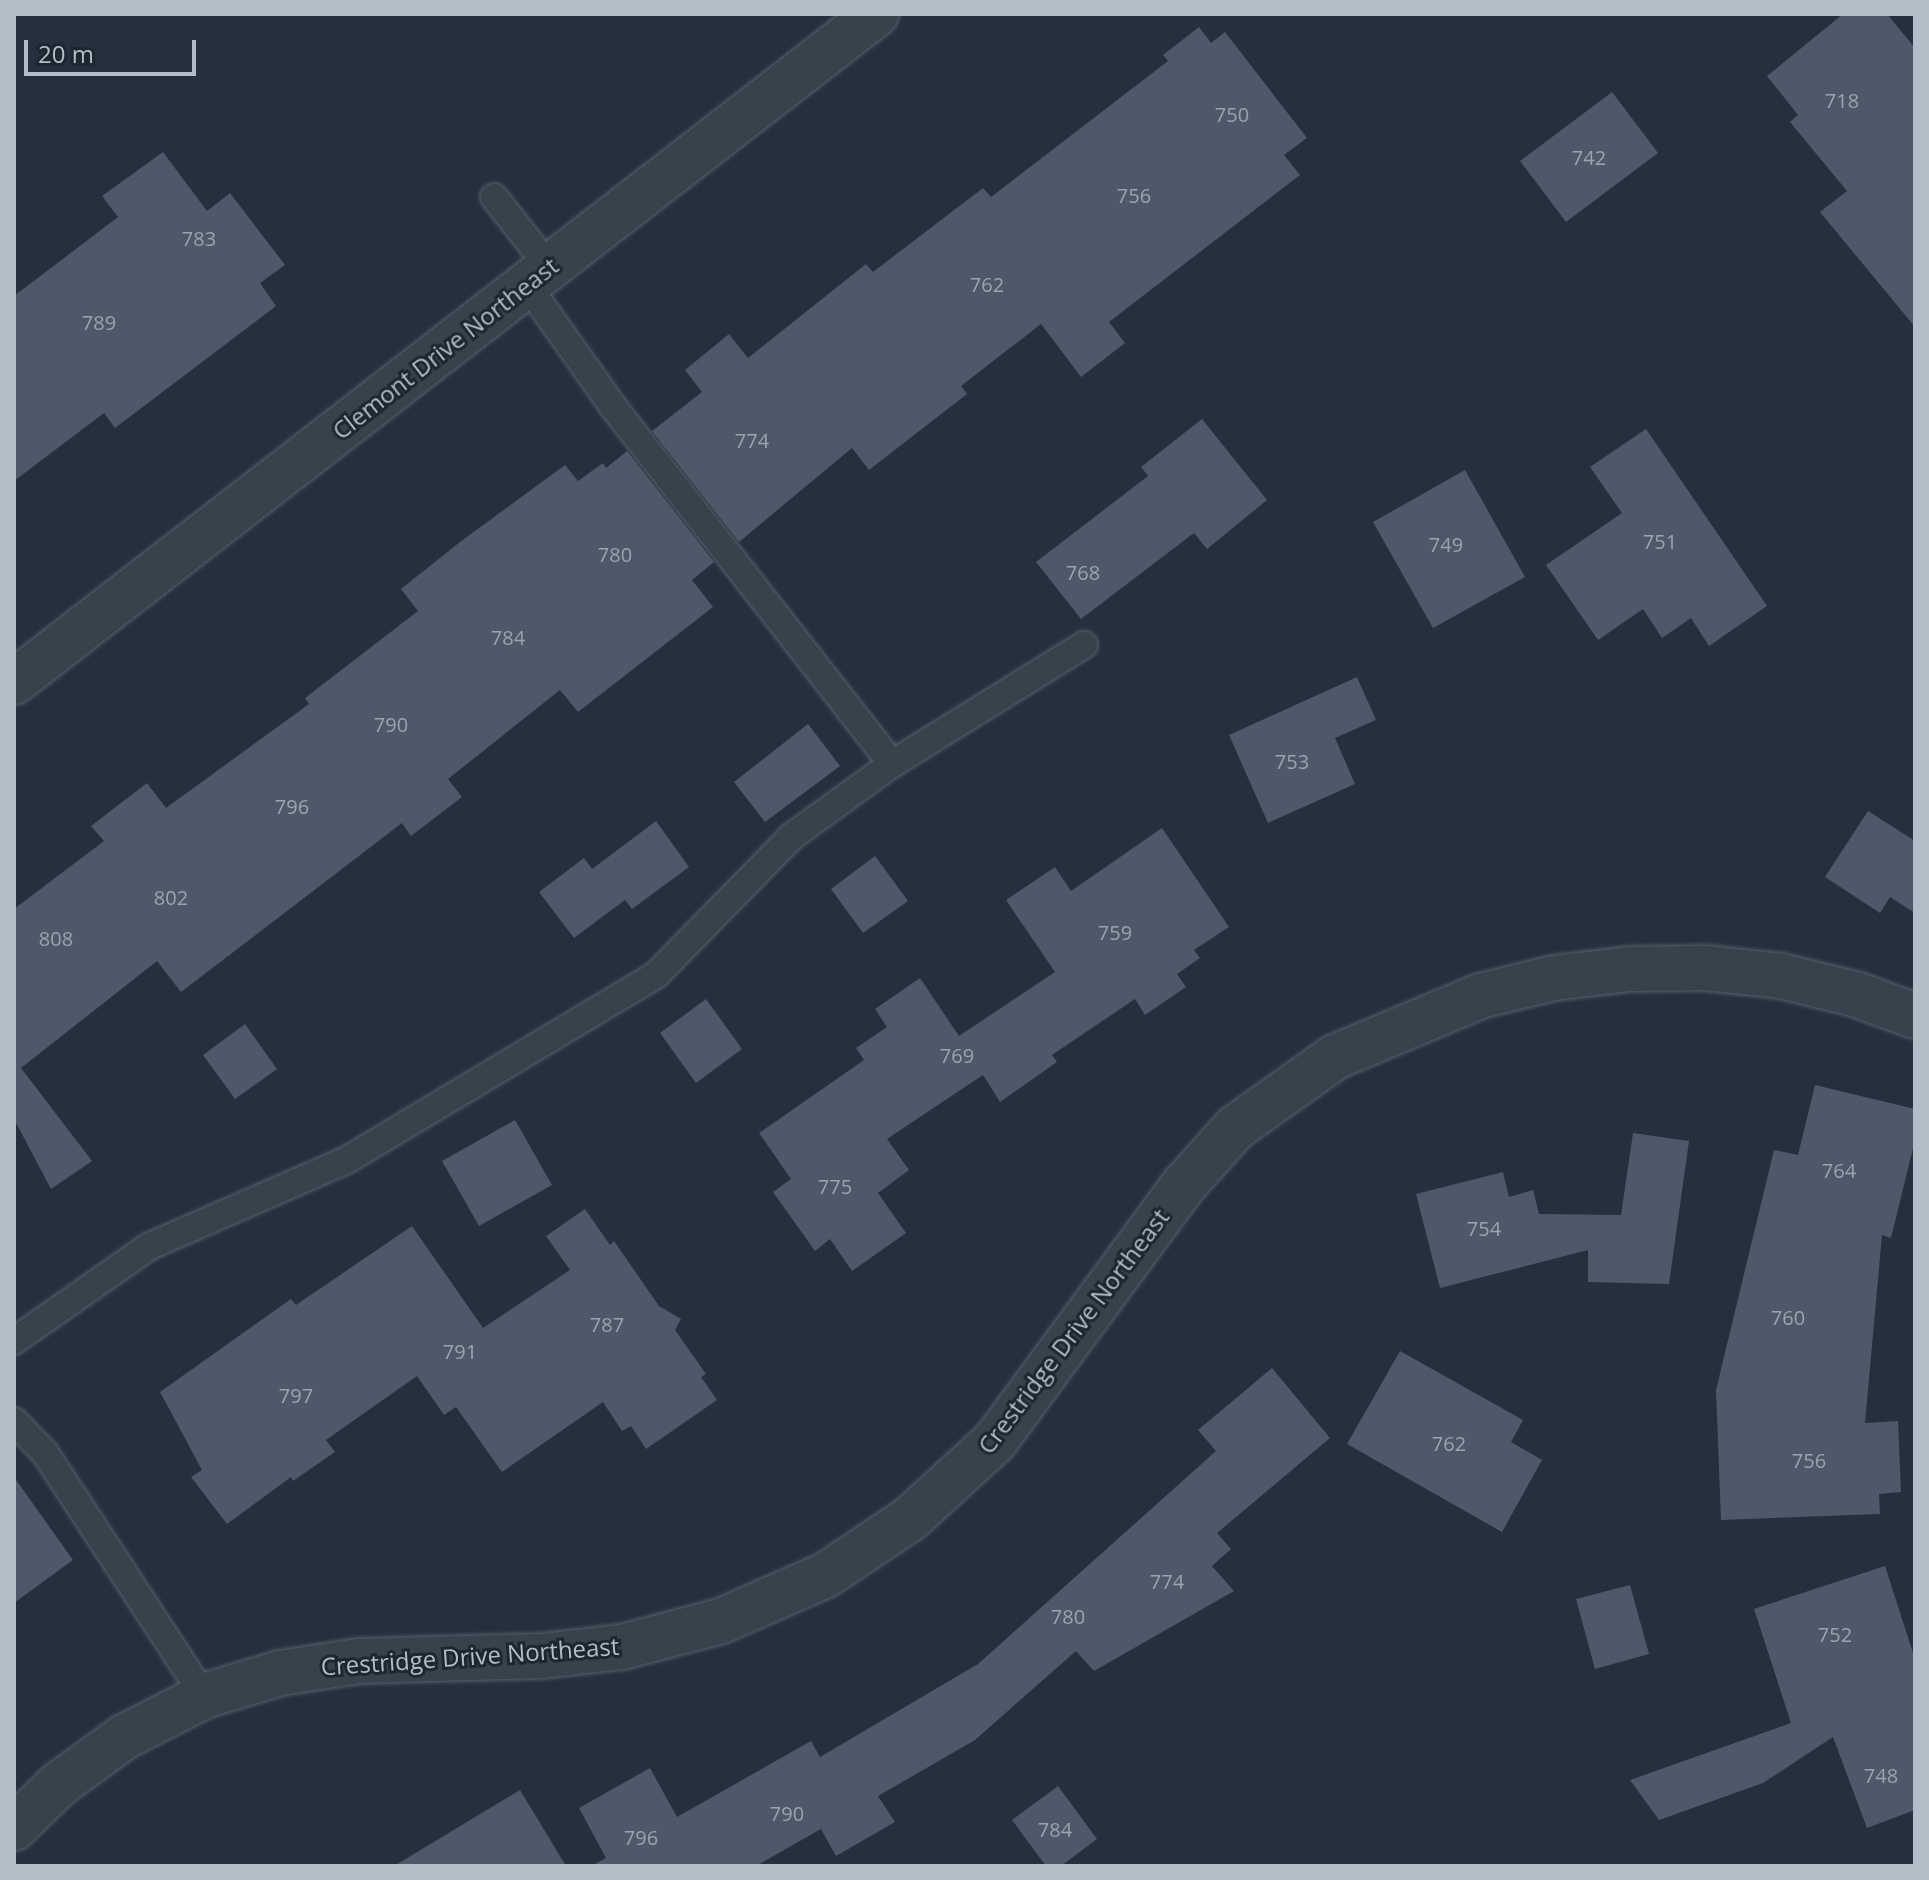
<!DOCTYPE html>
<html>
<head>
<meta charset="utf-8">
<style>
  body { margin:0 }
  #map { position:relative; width:1929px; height:1880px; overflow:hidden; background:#24303d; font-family:"Open Sans",sans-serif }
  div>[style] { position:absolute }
  .building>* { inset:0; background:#4d5968 }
  .roads { filter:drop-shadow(0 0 2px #56606b) drop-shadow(0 0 2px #56606b) }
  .service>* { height:26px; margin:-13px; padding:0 13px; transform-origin:13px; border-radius:13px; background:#38424d }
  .minor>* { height:44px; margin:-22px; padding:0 22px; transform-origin:22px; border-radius:22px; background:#38424d }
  span { translate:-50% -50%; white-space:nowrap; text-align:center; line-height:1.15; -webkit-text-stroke:6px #1d2732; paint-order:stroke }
  .number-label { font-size:20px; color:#9aa4b0 }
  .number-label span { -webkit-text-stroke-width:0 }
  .street-label { font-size:24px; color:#b3bdc8 }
  .frame { position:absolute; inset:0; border:16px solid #b3bdc8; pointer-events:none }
  .scale { position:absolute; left:24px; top:40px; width:172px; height:36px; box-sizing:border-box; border:4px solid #b3bdc8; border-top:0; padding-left:10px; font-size:24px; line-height:28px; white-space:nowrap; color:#b3bdc8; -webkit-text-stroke:6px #1d2732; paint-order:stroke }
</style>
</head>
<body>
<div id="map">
  <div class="building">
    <div style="clip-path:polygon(1843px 14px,1887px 14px,1915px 48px,1915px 327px,1820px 212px,1847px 191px,1790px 122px,1798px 115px,1767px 76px)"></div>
    <div style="clip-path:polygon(1199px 27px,1211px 43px,1225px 32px,1307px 138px,1284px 155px,1300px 175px,1109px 322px,1125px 343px,1081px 377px,1041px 324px,961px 386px,967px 394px,869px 470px,852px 448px,739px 542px,652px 431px,702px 392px,685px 370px,729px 334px,748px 358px,866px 264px,873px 272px,983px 188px,991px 197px,1168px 61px,1163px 55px)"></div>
    <div style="clip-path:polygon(1612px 92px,1658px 153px,1566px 222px,1520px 161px)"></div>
    <div style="clip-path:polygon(163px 152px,207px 211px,230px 193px,285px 265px,260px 283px,276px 306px,115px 428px,104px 413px,14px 481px,14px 296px,118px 217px,102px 196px)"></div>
    <div style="clip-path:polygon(1202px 419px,1267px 500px,1207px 549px,1194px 533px,1081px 619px,1036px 562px,1148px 476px,1141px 467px)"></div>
    <div style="clip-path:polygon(1646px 429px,1767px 606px,1709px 646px,1691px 618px,1662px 638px,1643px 609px,1598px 640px,1546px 565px,1622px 513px,1590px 467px)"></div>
    <div style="clip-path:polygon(627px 451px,714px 562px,692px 580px,713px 607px,578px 712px,560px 690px,448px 779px,462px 797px,411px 836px,402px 823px,181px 992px,157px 961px,21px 1068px,92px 1161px,51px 1189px,14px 1119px,14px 909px,104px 841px,91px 826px,147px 783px,166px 808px,309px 704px,305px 698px,418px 611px,401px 589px,460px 542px,565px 465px,578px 481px,603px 463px,606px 468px)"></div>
    <div style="clip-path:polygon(1465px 470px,1525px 577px,1433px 628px,1373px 522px)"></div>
    <div style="clip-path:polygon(1357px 677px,1376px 720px,1335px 738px,1355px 784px,1268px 823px,1229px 735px)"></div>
    <div style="clip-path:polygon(808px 724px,840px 766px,765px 822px,734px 782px)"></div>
    <div style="clip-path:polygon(1868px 811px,1915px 841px,1915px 913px,1890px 897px,1880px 913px,1825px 877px)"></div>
    <div style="clip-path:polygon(656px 821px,689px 867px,632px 909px,625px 900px,574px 938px,539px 892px,584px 858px,592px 869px)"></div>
    <div style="clip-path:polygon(1162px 828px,1229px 927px,1194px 950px,1200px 958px,1177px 974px,1186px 987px,1145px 1015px,1135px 999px,1052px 1055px,1057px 1062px,1000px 1102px,983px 1075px,887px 1139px,909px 1170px,878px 1193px,906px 1233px,852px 1271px,830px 1239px,815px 1251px,773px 1192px,791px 1179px,759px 1133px,864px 1060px,856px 1048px,887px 1027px,875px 1009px,920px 978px,959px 1036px,1055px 972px,1006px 900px,1055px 867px,1071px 891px)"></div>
    <div style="clip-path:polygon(875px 856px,908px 901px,863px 933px,831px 889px)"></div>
    <div style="clip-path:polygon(706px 999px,742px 1049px,696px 1083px,660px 1033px)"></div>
    <div style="clip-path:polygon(245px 1024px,277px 1069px,235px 1099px,203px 1055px)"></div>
    <div style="clip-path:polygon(1815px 1085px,1915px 1109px,1915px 1140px,1891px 1238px,1882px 1235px,1865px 1423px,1898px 1421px,1901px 1492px,1879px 1494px,1880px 1514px,1721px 1520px,1716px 1390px,1774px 1150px,1798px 1155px)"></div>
    <div style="clip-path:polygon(515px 1120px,552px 1185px,479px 1226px,442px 1161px)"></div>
    <div style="clip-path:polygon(1633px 1133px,1689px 1141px,1669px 1284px,1588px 1282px,1588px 1250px,1440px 1288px,1416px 1194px,1503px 1172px,1509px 1197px,1533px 1190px,1539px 1214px,1621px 1215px)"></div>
    <div style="clip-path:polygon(585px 1209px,610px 1245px,614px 1241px,659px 1306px,681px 1319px,675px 1330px,706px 1374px,701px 1377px,717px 1400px,646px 1449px,631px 1426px,622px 1431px,603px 1402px,502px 1472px,456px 1407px,444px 1415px,417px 1376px,326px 1440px,335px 1452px,293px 1481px,291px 1477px,227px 1524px,191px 1477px,202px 1470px,160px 1392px,291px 1299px,296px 1305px,412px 1226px,483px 1328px,570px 1270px,546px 1236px)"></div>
    <div style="clip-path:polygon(1400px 1351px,1523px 1420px,1511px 1442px,1542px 1460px,1502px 1532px,1347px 1444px)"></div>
    <div style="clip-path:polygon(1272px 1368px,1330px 1438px,1217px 1533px,1231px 1549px,1212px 1566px,1234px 1591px,1094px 1671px,1076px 1651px,975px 1740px,878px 1796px,895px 1822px,836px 1856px,821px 1829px,756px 1866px,591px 1866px,606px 1858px,579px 1808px,650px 1768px,677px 1817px,811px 1741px,820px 1757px,978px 1664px,1216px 1451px,1198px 1430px)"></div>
    <div style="clip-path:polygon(14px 1477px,73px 1560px,14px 1603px)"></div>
    <div style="clip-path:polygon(1885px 1566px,1915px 1659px,1915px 1810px,1867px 1828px,1833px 1737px,1763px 1783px,1659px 1820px,1630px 1780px,1791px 1723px,1754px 1609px)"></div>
    <div style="clip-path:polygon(1630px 1585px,1649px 1654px,1595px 1669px,1576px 1599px)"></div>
    <div style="clip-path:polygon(1058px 1786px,1097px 1839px,1061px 1866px,1046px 1866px,1012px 1820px)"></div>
    <div style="clip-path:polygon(520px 1790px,566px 1866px,394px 1866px)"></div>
  </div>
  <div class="roads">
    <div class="service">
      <div style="left:494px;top:197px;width:89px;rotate:51.8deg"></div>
      <div style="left:527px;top:285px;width:151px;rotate:54.7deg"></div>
      <div style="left:614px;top:408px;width:452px;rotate:52deg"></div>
      <div style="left:892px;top:764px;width:226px;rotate:-31.8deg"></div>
      <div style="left:14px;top:1341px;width:164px;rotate:-35deg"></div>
      <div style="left:148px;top:1247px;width:217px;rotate:-23.6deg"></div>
      <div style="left:347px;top:1160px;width:360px;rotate:-30.9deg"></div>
      <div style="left:656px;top:975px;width:193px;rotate:-45.6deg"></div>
      <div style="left:791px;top:837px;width:125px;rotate:-35.9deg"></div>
      <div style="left:14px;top:1421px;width:45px;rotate:45.9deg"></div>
      <div style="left:45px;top:1453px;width:290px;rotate:56.8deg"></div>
    </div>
    <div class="minor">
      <div style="left:14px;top:682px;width:1091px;rotate:-37.77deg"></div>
      <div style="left:14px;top:1828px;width:62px;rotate:-44.3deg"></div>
      <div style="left:58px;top:1785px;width:82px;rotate:-36deg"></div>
      <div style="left:124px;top:1737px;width:90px;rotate:-27.1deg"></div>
      <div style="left:204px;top:1696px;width:79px;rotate:-16.8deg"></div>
      <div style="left:280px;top:1673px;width:80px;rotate:-8.6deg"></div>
      <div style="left:359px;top:1661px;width:183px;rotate:-1.6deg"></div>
      <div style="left:542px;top:1656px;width:81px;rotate:-6.4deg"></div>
      <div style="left:622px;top:1647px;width:102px;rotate:-14.7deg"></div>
      <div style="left:721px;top:1621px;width:115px;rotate:-23.7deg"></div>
      <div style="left:826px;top:1575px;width:102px;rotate:-33.8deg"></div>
      <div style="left:911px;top:1518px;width:114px;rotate:-42.5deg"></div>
      <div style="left:995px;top:1441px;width:317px;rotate:-53.6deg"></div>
      <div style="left:1183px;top:1186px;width:78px;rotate:-48.1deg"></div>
      <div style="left:1235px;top:1128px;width:123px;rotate:-35.4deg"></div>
      <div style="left:1335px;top:1057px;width:157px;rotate:-22.8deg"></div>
      <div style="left:1480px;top:996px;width:76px;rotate:-13.7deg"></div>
      <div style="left:1554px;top:978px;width:76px;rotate:-6.8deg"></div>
      <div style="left:1629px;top:969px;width:76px;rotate:-0.8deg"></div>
      <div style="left:1705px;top:968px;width:76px;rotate:6deg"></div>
      <div style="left:1781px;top:976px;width:76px;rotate:13.7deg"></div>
      <div style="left:1855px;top:994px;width:64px;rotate:20.1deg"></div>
    </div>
  </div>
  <div class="number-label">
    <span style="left:1842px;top:100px">718</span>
    <span style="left:1232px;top:114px">750</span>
    <span style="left:1589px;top:157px">742</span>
    <span style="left:1134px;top:195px">756</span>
    <span style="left:199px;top:238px">783</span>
    <span style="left:987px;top:284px">762</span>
    <span style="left:99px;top:322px">789</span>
    <span style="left:752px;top:440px">774</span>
    <span style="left:1660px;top:541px">751</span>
    <span style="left:1446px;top:544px">749</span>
    <span style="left:615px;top:554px">780</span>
    <span style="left:1083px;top:572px">768</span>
    <span style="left:508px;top:637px">784</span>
    <span style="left:391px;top:724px">790</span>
    <span style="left:1292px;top:761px">753</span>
    <span style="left:292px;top:806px">796</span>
    <span style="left:171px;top:897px">802</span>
    <span style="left:1115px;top:932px">759</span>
    <span style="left:56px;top:938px">808</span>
    <span style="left:957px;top:1055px">769</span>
    <span style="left:1839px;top:1170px">764</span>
    <span style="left:835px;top:1186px">775</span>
    <span style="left:1484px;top:1228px">754</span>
    <span style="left:1788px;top:1317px">760</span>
    <span style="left:607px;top:1324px">787</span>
    <span style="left:460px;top:1351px">791</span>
    <span style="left:296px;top:1395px">797</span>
    <span style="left:1449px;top:1443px">762</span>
    <span style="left:1809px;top:1460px">756</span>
    <span style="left:1167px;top:1581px">774</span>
    <span style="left:1068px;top:1616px">780</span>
    <span style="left:1835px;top:1634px">752</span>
    <span style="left:1881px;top:1775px">748</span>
    <span style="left:787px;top:1813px">790</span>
    <span style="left:1055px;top:1829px">784</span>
    <span style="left:641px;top:1837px">796</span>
  </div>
  <div class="street-label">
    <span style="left:445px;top:348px;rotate:-38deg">Clemont Drive Northeast</span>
    <span style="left:1073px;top:1331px;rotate:-53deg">Crestridge Drive Northeast</span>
    <span style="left:470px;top:1656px;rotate:-4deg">Crestridge Drive Northeast</span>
  </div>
  <div class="frame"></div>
  <div class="scale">20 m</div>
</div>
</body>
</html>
